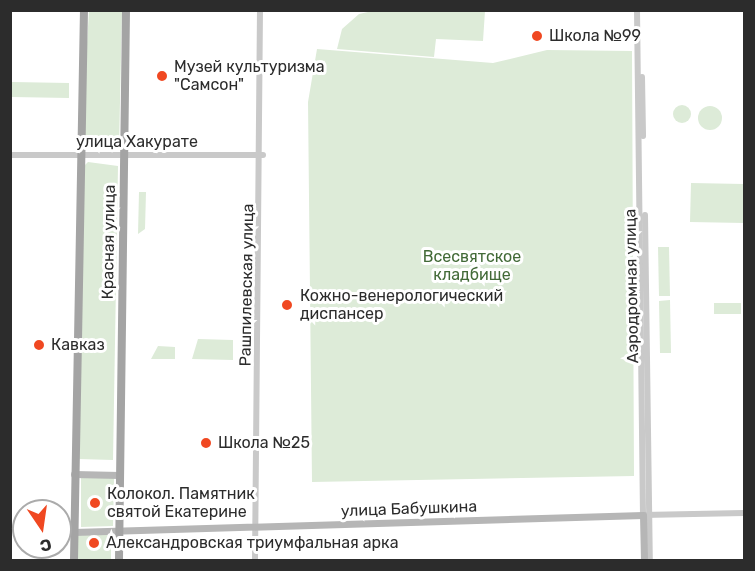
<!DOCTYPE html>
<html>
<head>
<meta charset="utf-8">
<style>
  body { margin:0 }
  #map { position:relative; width:755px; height:571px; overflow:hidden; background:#fff; font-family:Rubik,sans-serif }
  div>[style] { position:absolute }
  .green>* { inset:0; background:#ddebd8 }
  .round { border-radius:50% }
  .tertiary>* { height:6px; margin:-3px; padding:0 3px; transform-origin:3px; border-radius:3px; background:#c9c9c9 }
  .secondary>* { height:7px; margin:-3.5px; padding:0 3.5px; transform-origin:3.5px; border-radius:3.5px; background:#b6b6b6 }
  .primary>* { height:8px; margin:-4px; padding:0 4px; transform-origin:4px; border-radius:4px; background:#a4a4a4 }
  .dots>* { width:16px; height:16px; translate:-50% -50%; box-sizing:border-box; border:3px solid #fff; border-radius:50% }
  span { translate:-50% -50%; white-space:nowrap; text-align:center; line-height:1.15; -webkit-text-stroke:6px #fff; paint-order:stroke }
  .poi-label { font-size:16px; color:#2c2c2c }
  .left { translate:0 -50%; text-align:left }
  .street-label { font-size:16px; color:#2c2c2c }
  .park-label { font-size:16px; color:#426a37 }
  .frame { position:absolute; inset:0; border:12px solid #2c2c2c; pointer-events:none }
  .north { position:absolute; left:12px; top:499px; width:60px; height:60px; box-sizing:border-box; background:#fff; border:2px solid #ababab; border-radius:50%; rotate:167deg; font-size:16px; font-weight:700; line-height:24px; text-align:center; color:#2c2c2c }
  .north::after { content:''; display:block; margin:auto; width:21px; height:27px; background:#f04821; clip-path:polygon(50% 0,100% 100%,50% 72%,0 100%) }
</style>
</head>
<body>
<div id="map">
  <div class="green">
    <div style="clip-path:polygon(377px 10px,485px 11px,483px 41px,436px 39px,434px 57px,337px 49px,342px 29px,359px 14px)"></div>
    <div style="clip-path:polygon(89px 11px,122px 11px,119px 147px,87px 146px,81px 138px)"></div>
    <div style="clip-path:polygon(317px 49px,493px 63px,547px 50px,632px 51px,634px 476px,312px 482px,308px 102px)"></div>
    <div style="clip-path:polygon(12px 82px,69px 83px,69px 98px,12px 97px)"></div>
    <div class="round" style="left:673px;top:105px;width:18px;height:18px"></div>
    <div class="round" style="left:698px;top:106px;width:24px;height:24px"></div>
    <div style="clip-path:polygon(88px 162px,118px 166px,113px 460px,79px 459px,84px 166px)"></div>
    <div style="clip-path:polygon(691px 183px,744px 184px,744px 223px,690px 222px)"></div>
    <div style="clip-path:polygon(139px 192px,146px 192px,145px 229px,138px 234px)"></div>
    <div style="clip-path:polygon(658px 247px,669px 247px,670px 296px,659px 296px)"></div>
    <div style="clip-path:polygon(670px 300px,671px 353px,660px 353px,659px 301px)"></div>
    <div style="clip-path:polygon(714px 303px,741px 303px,741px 314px,714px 314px)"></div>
    <div style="clip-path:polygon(198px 339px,233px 340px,233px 360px,192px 359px)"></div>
    <div style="clip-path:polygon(158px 346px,175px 347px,175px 359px,151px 359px)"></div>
    <div style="clip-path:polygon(81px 478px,114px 478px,113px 526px,81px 527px)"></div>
    <div style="clip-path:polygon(77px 534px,111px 534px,111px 560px,77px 560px)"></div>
  </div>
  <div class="tertiary">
    <div style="left:637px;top:10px;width:505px;rotate:89.32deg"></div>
    <div style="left:643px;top:515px;width:101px;rotate:-1.1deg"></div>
    <div style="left:642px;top:77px;width:59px;rotate:89deg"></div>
    <div style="left:10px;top:155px;width:253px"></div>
    <div style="left:645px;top:215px;width:345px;rotate:89.2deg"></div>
    <div style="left:255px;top:560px;width:550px;rotate:-89.48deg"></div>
  </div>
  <div class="secondary">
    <div style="left:74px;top:474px;width:45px;rotate:1.3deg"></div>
    <div style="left:74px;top:532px;width:569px;rotate:-1.71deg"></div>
    <div style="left:643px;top:515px;width:45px;rotate:88.7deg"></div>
  </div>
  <div class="primary">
    <div style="left:74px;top:560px;width:550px;rotate:-88.96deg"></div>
    <div style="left:119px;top:560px;width:550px;rotate:-89.27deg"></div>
  </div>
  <div class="dots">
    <div style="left:537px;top:36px;background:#f04821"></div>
    <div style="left:162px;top:76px;background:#f04821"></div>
    <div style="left:287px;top:305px;background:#f04821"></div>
    <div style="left:39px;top:345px;background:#f04821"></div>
    <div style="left:206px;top:443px;background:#f04821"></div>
    <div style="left:95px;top:503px;background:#f04821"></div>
    <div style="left:94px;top:543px;background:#f04821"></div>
  </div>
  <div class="poi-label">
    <span class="left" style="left:549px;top:36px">Школа №99</span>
    <span class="left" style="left:174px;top:76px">Музей культуризма<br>"Самсон"</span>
    <span class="left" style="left:300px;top:305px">Кожно-венерологический<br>диспансер</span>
    <span class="left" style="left:51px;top:345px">Кавказ</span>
    <span class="left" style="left:218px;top:443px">Школа №25</span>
    <span class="left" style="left:107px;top:503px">Колокол. Памятник<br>святой Екатерине</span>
    <span class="left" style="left:106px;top:543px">Александровская триумфальная арка</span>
  </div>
  <div class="street-label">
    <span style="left:137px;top:142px">улица Хакурате</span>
    <span style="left:109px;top:242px;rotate:-89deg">Красная улица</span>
    <span style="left:247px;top:285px;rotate:-89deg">Рашпилевская улица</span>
    <span style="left:632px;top:286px;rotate:-91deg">Аэродромная улица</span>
    <span style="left:409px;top:509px;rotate:-2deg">улица Бабушкина</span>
  </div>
  <div class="park-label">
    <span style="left:472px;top:266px">Всесвятское<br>кладбище</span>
  </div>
  <div class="frame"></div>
  <div class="north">С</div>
</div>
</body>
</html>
